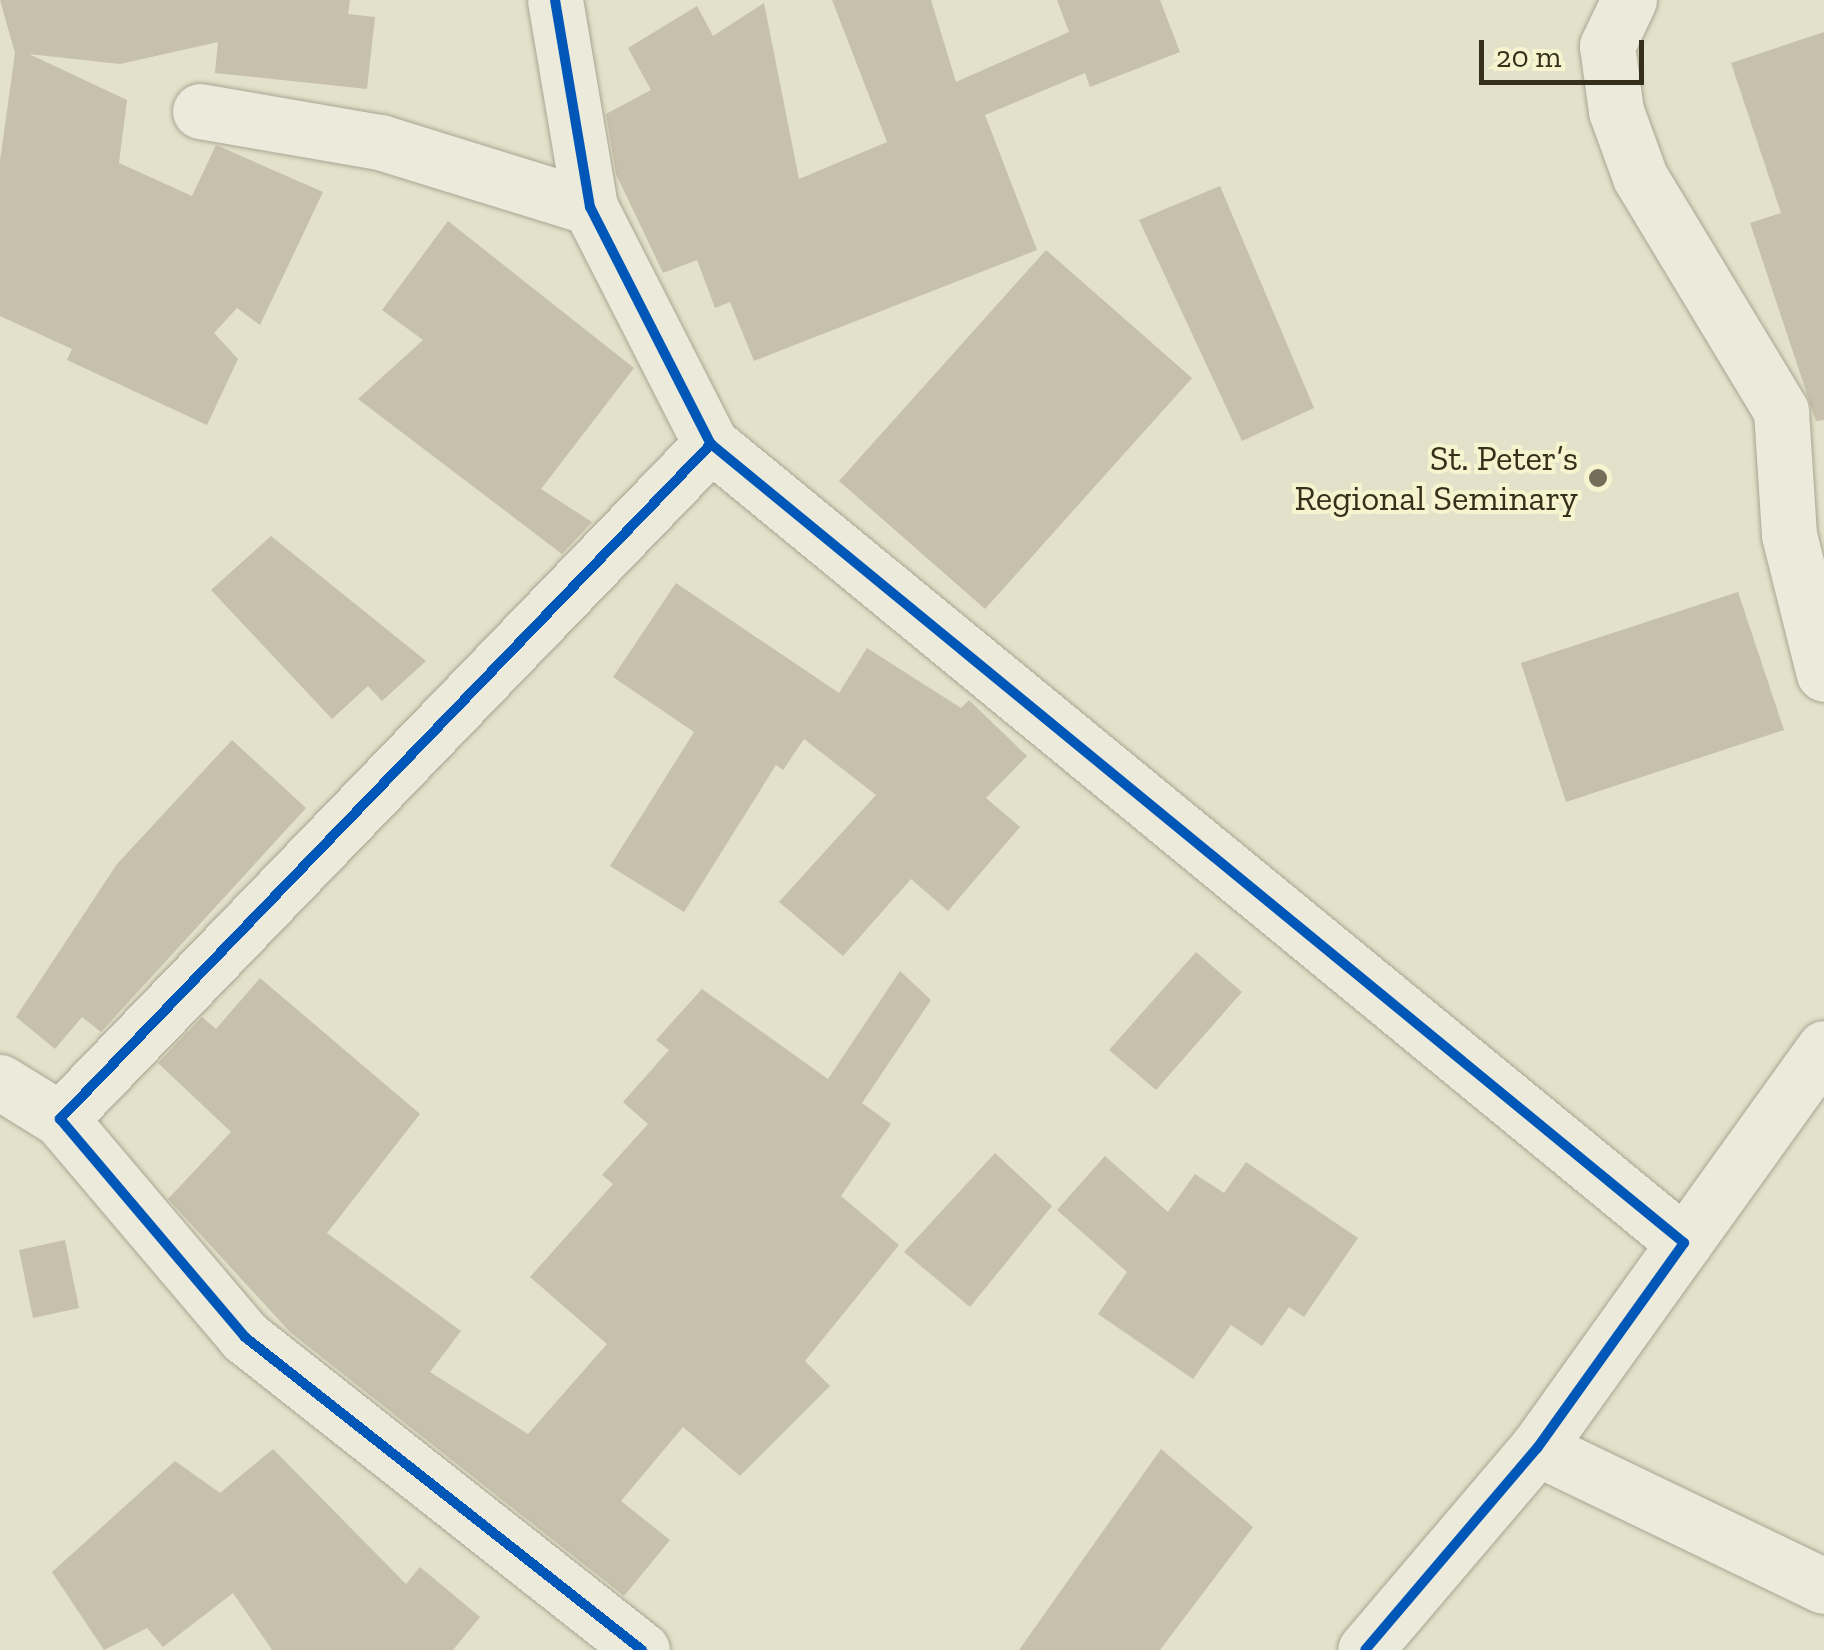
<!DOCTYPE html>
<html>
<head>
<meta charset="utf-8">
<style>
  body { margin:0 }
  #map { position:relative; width:1824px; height:1650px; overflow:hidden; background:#e3e1c9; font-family:"Zilla Slab",serif }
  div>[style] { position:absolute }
  .building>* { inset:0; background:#c7c0aa }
  .roads { filter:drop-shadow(0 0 2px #a8a593) drop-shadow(0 0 2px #a8a593) }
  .minor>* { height:55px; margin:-27.5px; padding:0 27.5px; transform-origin:27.5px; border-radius:27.5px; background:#ebeadb }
  .cycleway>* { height:10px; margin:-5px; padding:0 5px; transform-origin:5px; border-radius:5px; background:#0057b8 }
  .dots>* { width:28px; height:28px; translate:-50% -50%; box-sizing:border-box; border:5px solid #f6f4ce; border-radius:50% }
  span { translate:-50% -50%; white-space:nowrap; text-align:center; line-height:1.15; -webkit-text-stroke:8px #f6f4ce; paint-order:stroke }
  .poi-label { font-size:35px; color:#362f1c }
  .right { translate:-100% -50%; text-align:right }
  .scale { position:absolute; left:1479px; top:40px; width:165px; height:45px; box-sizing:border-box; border:5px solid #362f1c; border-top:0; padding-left:12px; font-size:30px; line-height:35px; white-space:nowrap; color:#362f1c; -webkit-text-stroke:8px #f6f4ce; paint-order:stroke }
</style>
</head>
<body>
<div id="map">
  <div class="building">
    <div style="clip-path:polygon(0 0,350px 0,348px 14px,375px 17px,367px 89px,215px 73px,218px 42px,120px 64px,29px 54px,127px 100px,119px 163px,192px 196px,216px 145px,323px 192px,260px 325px,237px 308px,214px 333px,238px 359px,207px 425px,67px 360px,72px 349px,0 316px,0 161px,15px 53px)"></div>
    <div style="clip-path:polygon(832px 0,931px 0,956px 82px,1069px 32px,1057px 0,1160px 0,1180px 52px,1090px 87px,1085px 73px,985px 115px,1037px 250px,754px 361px,730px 302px,715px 308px,697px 260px,663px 273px,616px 174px,606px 114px,651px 90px,628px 48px,697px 6px,713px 36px,764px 3px,799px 179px,887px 142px)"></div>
    <div style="clip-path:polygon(1824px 32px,1824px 420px,1816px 421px,1750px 223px,1781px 213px,1731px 63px)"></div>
    <div style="clip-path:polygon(1220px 186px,1314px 408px,1242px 441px,1139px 220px)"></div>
    <div style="clip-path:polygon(448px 221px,634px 368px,541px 489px,592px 522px,562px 554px,358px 399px,423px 340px,382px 310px)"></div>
    <div style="clip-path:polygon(1046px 250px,1192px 378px,985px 609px,839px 481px)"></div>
    <div style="clip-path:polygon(271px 536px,426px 661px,382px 701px,368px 686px,332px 719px,211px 590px)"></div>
    <div style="clip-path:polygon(676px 583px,839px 693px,867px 648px,961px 708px,969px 700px,1027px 756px,986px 798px,1020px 827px,948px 911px,911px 879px,843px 956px,779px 902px,876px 795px,804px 739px,783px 770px,776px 765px,684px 912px,610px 866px,694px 732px,613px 677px)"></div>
    <div style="clip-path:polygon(1738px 592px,1784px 730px,1566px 802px,1521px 663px)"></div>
    <div style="clip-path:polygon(232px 740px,306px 808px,101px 1032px,82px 1017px,55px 1049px,16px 1017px,117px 864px)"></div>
    <div style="clip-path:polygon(1196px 952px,1242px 992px,1156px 1090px,1109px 1050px)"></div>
    <div style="clip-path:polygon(900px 971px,931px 1000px,862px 1103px,891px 1124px,841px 1196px,899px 1245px,805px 1361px,830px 1386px,740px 1476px,683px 1427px,621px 1501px,670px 1540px,624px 1596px,290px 1332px,168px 1199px,231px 1132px,158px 1063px,202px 1017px,216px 1029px,260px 978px,420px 1114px,327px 1233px,461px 1331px,430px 1372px,528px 1434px,607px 1344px,530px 1277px,613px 1184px,602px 1175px,648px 1124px,623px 1102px,669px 1050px,656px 1040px,702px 989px,828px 1079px)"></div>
    <div style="clip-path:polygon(995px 1153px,1052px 1206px,970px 1307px,904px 1252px)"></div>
    <div style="clip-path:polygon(1105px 1156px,1168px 1212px,1195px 1174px,1224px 1193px,1246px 1162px,1358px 1238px,1304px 1317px,1289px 1307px,1262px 1346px,1231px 1325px,1193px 1379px,1098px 1314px,1127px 1272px,1057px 1210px)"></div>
    <div style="clip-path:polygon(65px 1240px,79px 1308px,33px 1318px,19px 1250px)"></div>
    <div style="clip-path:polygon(273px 1449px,406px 1584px,420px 1567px,480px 1617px,453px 1650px,272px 1650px,233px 1593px,163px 1647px,147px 1628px,104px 1650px,52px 1572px,175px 1461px,220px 1493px)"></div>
    <div style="clip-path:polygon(1161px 1449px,1253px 1527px,1160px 1650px,1019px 1650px)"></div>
  </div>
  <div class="roads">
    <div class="minor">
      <div style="left:555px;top:0;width:210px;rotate:80.4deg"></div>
      <div style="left:590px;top:207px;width:266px;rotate:63deg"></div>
      <div style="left:711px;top:444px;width:1259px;rotate:39.39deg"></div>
      <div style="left:1684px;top:1243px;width:252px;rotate:125.6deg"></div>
      <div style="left:1537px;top:1448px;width:265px;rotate:130.4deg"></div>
      <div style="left:1629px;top:0;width:51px;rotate:115.6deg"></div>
      <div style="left:1607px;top:46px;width:66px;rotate:82.1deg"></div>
      <div style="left:1616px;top:111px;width:70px;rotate:70deg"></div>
      <div style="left:1640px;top:177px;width:273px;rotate:58.9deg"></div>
      <div style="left:1781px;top:411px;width:124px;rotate:86.3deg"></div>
      <div style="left:1789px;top:535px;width:143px;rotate:75.9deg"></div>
      <div style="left:200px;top:111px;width:183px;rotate:9.8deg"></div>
      <div style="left:380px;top:142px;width:220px;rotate:17.2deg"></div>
      <div style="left:0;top:1082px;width:70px;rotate:31.7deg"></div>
      <div style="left:1684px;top:1243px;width:240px;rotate:-54.3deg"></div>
      <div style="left:1537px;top:1448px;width:318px;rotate:25.7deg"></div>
      <div style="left:642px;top:1650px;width:506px;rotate:-141.75deg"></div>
      <div style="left:245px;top:1337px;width:286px;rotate:-130.3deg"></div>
      <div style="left:60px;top:1119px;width:938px;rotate:-46.04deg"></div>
    </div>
  </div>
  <div class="cycleway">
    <div style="left:555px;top:0;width:210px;rotate:80.4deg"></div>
    <div style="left:590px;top:207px;width:266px;rotate:63deg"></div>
    <div style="left:711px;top:444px;width:1259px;rotate:39.39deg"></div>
    <div style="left:1684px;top:1243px;width:252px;rotate:125.6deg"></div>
    <div style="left:1537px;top:1448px;width:265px;rotate:130.4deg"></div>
    <div style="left:642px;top:1650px;width:506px;rotate:-141.75deg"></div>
    <div style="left:245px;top:1337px;width:286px;rotate:-130.3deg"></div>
    <div style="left:60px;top:1119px;width:938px;rotate:-46.04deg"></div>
  </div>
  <div class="dots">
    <div style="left:1598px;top:478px;background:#736d59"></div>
  </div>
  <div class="poi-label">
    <span class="right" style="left:1578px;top:478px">St. Peter’s<br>Regional Seminary</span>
  </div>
  <div class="scale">20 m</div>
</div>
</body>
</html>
